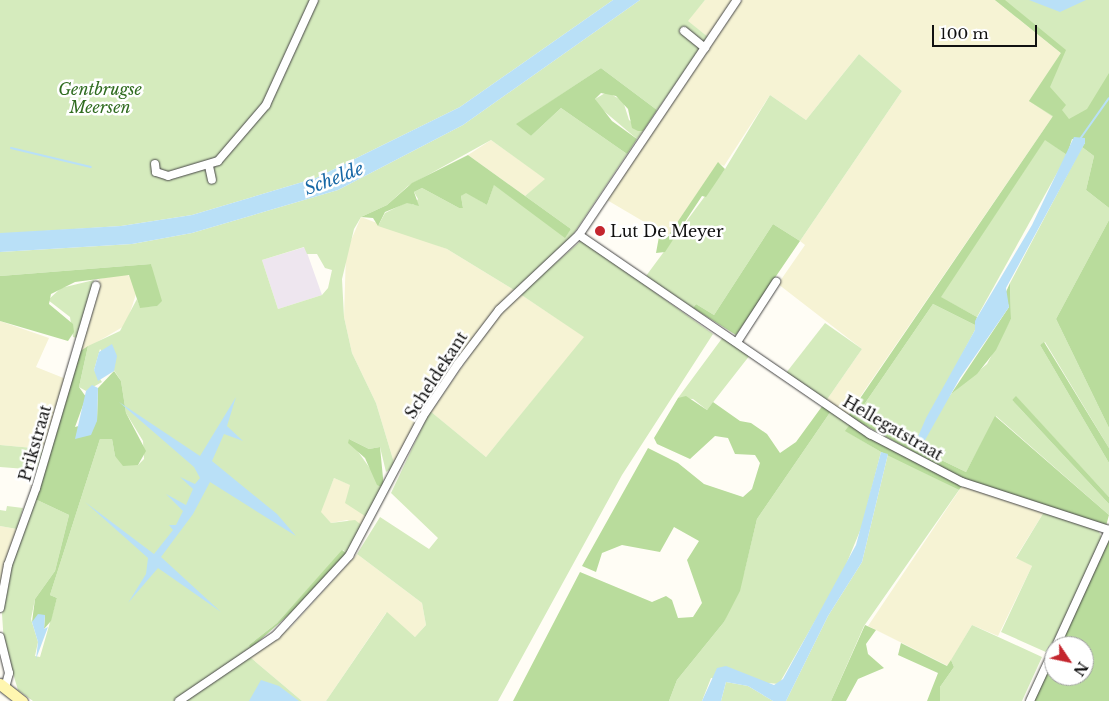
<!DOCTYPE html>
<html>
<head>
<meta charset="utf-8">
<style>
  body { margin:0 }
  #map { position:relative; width:1109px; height:701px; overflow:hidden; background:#fffdf5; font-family:"Libre Baskerville",serif }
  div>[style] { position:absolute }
  .industrial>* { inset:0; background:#eee6ef }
  .farmland>* { inset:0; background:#f6f3d4 }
  .green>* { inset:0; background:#d5ebbd }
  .forest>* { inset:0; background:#b9dc9c }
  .water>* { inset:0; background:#b9e0f7 }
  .stream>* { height:2px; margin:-1px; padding:0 1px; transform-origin:1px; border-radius:1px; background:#b9e0f7 }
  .roads { filter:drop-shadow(0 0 1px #444) drop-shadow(0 0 1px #444) }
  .minor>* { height:8px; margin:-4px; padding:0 4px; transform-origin:4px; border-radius:4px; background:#fff }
  .secondary>* { height:11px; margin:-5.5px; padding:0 5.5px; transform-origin:5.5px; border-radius:5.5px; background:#fff6b0 }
  .dots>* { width:14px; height:14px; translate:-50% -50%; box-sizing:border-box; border:2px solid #fff; border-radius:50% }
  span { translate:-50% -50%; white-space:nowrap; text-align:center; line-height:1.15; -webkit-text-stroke:5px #fff; paint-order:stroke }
  .park-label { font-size:16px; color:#2f6b1f; font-style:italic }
  .poi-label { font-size:16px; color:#111 }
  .left { translate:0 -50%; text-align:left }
  .street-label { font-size:16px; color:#111 }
  .water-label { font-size:18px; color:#1768a6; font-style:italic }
  .north { position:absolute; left:1044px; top:636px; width:50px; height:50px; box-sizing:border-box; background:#fff; border:1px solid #a0a0a0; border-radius:50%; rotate:124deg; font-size:14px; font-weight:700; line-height:20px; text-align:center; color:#111 }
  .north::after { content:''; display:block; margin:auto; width:18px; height:22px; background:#c4262e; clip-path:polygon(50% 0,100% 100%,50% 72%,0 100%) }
  .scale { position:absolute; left:932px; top:25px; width:105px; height:22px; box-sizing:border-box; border:2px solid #111; border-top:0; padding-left:6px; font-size:15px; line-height:18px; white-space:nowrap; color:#111; -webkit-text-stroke:4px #fff; paint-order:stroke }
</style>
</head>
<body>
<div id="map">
  <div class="industrial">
    <div style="clip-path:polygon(305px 247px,322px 295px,278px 309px,262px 260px)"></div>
  </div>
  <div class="farmland">
    <div style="clip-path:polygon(705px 0,734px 0,708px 37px,687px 21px)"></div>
    <div style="clip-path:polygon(742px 0,995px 0,1061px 53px,1030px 101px,1053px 116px,847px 416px,826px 401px,862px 349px,778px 284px,805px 245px,800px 241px,902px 91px,859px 54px,806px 120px,770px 95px,724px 166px,718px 163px,668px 236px,607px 200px)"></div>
    <div style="clip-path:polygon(491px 140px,546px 179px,525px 196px,468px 155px)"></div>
    <div style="clip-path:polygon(361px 217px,447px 249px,514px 290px,492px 313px,395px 466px,376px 403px,352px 353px,344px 317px,346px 252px)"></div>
    <div style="clip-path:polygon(125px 274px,132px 277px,137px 291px,126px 325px,75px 355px,99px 279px)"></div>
    <div style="clip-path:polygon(520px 294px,585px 337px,486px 457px,431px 412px,497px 316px)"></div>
    <div style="clip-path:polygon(0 321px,49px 338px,36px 367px,66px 379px,44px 449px,0 445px)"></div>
    <div style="clip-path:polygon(334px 478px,351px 485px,368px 518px,364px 527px,347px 520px,331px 523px,320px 512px)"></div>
    <div style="clip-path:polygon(962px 486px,1044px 512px,1016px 557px,1032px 566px,998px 636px,972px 625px,948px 666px,868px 626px)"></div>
    <div style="clip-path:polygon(0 526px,17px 529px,0 593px)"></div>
    <div style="clip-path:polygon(357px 554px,422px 603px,426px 625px,415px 637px,386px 613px,326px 701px,302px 701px,250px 657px,291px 627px)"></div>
  </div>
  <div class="green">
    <div style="clip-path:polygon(0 0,613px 0,460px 107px,316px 178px,192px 215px,121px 226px,13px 233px,0 233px)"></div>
    <div style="clip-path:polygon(evenodd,640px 0,705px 0,688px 21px,708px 37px,657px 110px,601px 68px,517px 124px,531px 136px,561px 108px,627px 154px,566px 245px,514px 290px,447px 249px,378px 226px,385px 213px,407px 202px,414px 205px,418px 199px,414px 192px,422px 188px,459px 208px,463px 208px,461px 196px,466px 192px,487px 205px,494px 184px,565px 237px,571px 229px,525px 196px,545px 179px,491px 140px,408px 186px,387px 205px,361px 217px,354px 229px,342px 279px,344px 317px,352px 353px,376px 403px,395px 466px,386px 472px,380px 447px,369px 449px,349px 439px,384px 488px,368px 518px,345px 503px,350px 485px,334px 478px,321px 512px,331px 523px,355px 520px,364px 527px,346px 553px,343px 550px,277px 623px,249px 645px,250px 649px,174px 701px,33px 701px,18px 690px,4px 644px,2px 614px,10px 568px,35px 499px,69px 515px,55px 571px,35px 599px,31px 619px,38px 642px,35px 656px,40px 657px,57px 598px,50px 595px,100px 439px,112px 439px,115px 456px,138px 465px,144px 459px,143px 441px,126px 413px,121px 381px,100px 349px,94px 370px,102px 382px,86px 391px,79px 387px,88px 346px,120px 331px,137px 299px,140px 307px,157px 306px,151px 264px,0 276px,0 252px,132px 244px,192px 233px,338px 190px,463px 125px,640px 0,304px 247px,307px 254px,317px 254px,325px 268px,332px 270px,328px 288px,322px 295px,278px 309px,262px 260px,304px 247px)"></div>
    <div style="clip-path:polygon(995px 0,1109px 0,1109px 92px,1080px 135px,1029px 101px,1061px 53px)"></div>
    <div style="clip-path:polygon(859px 54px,902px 91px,800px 241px,773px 224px,714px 315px,696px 304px,693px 308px,646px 276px,725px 169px,770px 95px,806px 120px)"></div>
    <div style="clip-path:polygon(607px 92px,623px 101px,629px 120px,643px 131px,637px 139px,598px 106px,595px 99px)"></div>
    <div style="clip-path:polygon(1045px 139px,1067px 155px,977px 317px,940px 297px)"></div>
    <div style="clip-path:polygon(1082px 147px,1094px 156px,1086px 190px,1109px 208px,1109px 220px,1056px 319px,1109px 428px,1109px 448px,1045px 342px,1040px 345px,1109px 463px,1109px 497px,1016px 397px,1012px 400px,1109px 504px,1109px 515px,996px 416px,966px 472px,875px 428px,859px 412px,933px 304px,975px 325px,975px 330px,917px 439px,951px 394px,987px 364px,1011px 319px,1010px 283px)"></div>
    <div style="clip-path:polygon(582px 240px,713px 334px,622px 475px,498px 701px,326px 701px,387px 612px,415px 637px,426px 625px,422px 603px,357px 554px,380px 517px,429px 549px,438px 538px,391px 493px,430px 411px,486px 457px,584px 337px,520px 294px)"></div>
    <div style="clip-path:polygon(94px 280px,77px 338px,73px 337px,70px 317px,48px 300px,61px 288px)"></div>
    <div style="clip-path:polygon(825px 323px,862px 349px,826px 401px,786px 373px)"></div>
    <div style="clip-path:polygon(723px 337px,750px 355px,707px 410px,693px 399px,678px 398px)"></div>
    <div style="clip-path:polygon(831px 411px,850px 424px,846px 431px,881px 452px,862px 526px,843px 572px,779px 684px,711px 678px,702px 701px,669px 701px,677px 680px,724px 622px,744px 573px,757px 519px)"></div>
    <div style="clip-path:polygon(0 445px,44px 449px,39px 470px,0 467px)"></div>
    <div style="clip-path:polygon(888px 454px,959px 490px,864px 626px,831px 701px,786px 701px,828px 616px,862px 562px)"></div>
    <div style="clip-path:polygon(7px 506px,23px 508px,17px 529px,0 526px,0 510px,6px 511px)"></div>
    <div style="clip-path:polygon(1044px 512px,1098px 530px,1102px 538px,1048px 653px,1001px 632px,1032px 566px,1016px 558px)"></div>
    <div style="clip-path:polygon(972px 625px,1042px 657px,1022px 701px,940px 701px,940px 687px,954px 667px,951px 660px)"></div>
    <div style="clip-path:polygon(250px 657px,302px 701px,185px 701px)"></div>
    <div style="clip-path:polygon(726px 682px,748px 686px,773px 701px,721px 701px)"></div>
  </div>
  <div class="forest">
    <div style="clip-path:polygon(995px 0,1005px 0,1066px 50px,1050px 87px,1066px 105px,1062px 110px,1069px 119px,1087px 109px,1109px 73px,1109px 208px,1086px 190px,1094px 156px,1082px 147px,1085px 143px,1072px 139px,1067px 155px,1045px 140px,941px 297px,977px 317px,975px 325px,933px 304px,859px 412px,875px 428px,966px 472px,995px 416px,1109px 515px,1106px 526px,963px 479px,848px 416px,1053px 116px,1029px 101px,1061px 53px)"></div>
    <div style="clip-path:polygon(601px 68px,657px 110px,643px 131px,638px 131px,632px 128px,628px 109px,616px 96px,601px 93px,595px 99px,612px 121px,637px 139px,627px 154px,561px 108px,531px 136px,516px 124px)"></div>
    <div style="clip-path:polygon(468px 155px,571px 229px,565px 238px,494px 185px,487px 205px,466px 193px,461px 196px,463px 208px,459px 208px,422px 188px,414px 192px,419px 206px,407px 203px,385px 212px,378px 226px,373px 218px,361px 217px,387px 205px,412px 183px)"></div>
    <div style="clip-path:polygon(718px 162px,725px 169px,706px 197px,702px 196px,665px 252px,656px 253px,660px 231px,668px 236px)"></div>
    <div style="clip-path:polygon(1109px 220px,1109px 428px,1056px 319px)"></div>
    <div style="clip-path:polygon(773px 224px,800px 241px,736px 335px,693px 308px,696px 304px,714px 315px)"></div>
    <div style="clip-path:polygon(151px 264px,162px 301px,157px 306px,140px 308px,129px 275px,75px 282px,51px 294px,49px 304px,73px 324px,74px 332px,68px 341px,0 321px,0 276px)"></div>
    <div style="clip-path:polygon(1010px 283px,1011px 319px,996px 350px,977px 374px,951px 394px,1009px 307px,1005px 294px)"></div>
    <div style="clip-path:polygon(1044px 342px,1109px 448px,1109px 463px,1040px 345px)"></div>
    <div style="clip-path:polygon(88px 346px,79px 387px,86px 397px,75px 427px,97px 421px,98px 388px,114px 371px,121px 381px,126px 413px,146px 451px,138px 465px,123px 466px,115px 456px,112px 439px,100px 439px,50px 595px,57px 598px,51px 621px,44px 629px,45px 615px,32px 622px,35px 599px,55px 571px,69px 515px,35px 499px,73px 356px)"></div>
    <div style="clip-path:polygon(686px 396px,707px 410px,713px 402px,740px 421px,751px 423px,767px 434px,780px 453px,796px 442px,823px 405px,831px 411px,757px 519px,740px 591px,724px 622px,677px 680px,669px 701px,513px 701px,580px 572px,652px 602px,666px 596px,672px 600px,678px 618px,693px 617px,702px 603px,687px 560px,699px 541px,674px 527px,660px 552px,622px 545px,602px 553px,596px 572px,582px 566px,648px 448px,678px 463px,704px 484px,743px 497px,752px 489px,760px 463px,755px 455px,735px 454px,728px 438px,715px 436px,690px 459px,657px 444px,654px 438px,678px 398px)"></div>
    <div style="clip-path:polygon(1016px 396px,1109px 497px,1109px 504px,1012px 400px)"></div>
    <div style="clip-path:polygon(850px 424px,870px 438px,962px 486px,959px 490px,881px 452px,845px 431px)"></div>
    <div style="clip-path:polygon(349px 439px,369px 449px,380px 447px,384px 488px,377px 485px,365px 458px,348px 443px)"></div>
    <div style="clip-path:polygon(1109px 538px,1109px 701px,1034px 701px,1054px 657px,1054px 676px,1084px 676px,1084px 646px,1059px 646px)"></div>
    <div style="clip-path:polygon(342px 550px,346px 553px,310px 596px,250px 649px,249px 645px,277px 623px)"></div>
    <div style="clip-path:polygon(865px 625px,876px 630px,866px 644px,868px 654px,884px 668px,858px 679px,846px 701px,831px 701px)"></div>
    <div style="clip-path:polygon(901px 643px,947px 666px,951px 660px,954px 667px,940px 687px,940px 701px,927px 701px,938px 673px,898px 655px)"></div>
  </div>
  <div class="water">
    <div style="clip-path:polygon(613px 0,640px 0,463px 125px,338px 190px,192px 233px,132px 244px,0 252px,0 233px,121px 226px,192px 215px,316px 178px,460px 107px)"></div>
    <div style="clip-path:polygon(1029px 0,1086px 0,1060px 12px)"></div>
    <div style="clip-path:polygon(1074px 137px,1085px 138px,1085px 143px,1006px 288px,1009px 307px,960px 378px,924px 442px,917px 439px,926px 418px,975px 330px,975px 321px,1032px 225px)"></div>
    <div style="clip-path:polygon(112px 344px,117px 356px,114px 371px,98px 381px,94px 370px,99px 352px)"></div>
    <div style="clip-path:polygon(92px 385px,98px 388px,97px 421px,91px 435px,75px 439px,86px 391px)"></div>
    <div style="clip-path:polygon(236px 397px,227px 426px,243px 441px,224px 434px,212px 461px,277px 514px,296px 536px,210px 482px,193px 514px,161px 557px,221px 612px,158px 568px,128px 603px,146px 574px,148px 558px,85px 502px,154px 554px,173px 530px,169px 525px,176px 525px,183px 511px,166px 494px,186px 505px,193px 489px,180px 477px,195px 484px,200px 478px,194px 467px,119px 402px,200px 456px)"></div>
    <div style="clip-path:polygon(881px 452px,888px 454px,862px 562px,828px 616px,786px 701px,773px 701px,748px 686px,726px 682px,721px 701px,702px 701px,717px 668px,726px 666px,774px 685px,783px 679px,856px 545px)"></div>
    <div style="clip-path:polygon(38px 614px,45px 615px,44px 629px,48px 627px,36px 659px,38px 642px,32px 622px)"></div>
    <div style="clip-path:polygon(261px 680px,279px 686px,299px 701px,249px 701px)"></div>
  </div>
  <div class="stream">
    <div style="left:1080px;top:139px;width:50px;rotate:-54.7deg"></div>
    <div style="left:11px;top:148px;width:82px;rotate:13.4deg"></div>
  </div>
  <div class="roads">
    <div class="minor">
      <div style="left:684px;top:31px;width:27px;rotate:39deg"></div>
      <div style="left:155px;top:164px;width:8px;rotate:83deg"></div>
      <div style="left:156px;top:172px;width:13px;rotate:18deg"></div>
      <div style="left:168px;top:176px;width:52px;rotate:-16.7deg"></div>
      <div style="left:218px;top:161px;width:74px;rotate:-49.4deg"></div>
      <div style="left:266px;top:105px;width:115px;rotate:-65.4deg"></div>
      <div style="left:209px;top:166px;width:14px;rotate:78deg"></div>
      <div style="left:579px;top:235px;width:353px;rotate:34.4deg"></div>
      <div style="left:870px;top:434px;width:104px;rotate:27.6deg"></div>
      <div style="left:962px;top:482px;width:155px;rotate:18.1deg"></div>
      <div style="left:737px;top:342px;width:72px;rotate:-57deg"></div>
      <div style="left:0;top:608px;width:44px;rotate:-79.5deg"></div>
      <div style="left:8px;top:565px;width:82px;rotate:-70deg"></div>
      <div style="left:36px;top:488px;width:211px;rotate:-73.5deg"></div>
      <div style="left:0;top:637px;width:37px;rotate:76deg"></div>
      <div style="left:9px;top:673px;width:16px;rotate:105deg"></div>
      <div style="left:1056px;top:646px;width:128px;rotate:-65.4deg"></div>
      <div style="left:179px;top:701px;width:117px;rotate:-34.2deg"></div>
      <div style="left:276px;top:635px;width:108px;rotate:-47.3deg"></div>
      <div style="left:349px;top:556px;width:158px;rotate:-62.1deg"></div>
      <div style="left:423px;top:416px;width:63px;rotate:-56.1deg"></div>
      <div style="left:458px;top:364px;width:68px;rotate:-52.8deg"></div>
      <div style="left:499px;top:310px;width:110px;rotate:-43.2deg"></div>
      <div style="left:579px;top:235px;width:283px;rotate:-56.1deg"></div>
      <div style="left:1030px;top:701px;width:57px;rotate:-65.2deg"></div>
    </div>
    <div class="secondary">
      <div style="left:0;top:684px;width:28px;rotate:38deg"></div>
    </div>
  </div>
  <div class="dots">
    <div style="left:600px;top:231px;background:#c4262e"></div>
  </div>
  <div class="park-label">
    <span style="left:100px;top:98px">Gentbrugse<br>Meersen</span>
  </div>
  <div class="poi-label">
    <span class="left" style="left:610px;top:231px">Lut De Meyer</span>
  </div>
  <div class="street-label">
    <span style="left:436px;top:375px;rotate:-57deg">Scheldekant</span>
    <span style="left:893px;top:428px;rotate:30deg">Hellegatstraat</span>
    <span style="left:35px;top:443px;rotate:-74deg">Prikstraat</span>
  </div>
  <div class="water-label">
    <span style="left:334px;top:179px;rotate:-21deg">Schelde</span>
  </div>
  <div class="north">N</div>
  <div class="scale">100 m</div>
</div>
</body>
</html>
